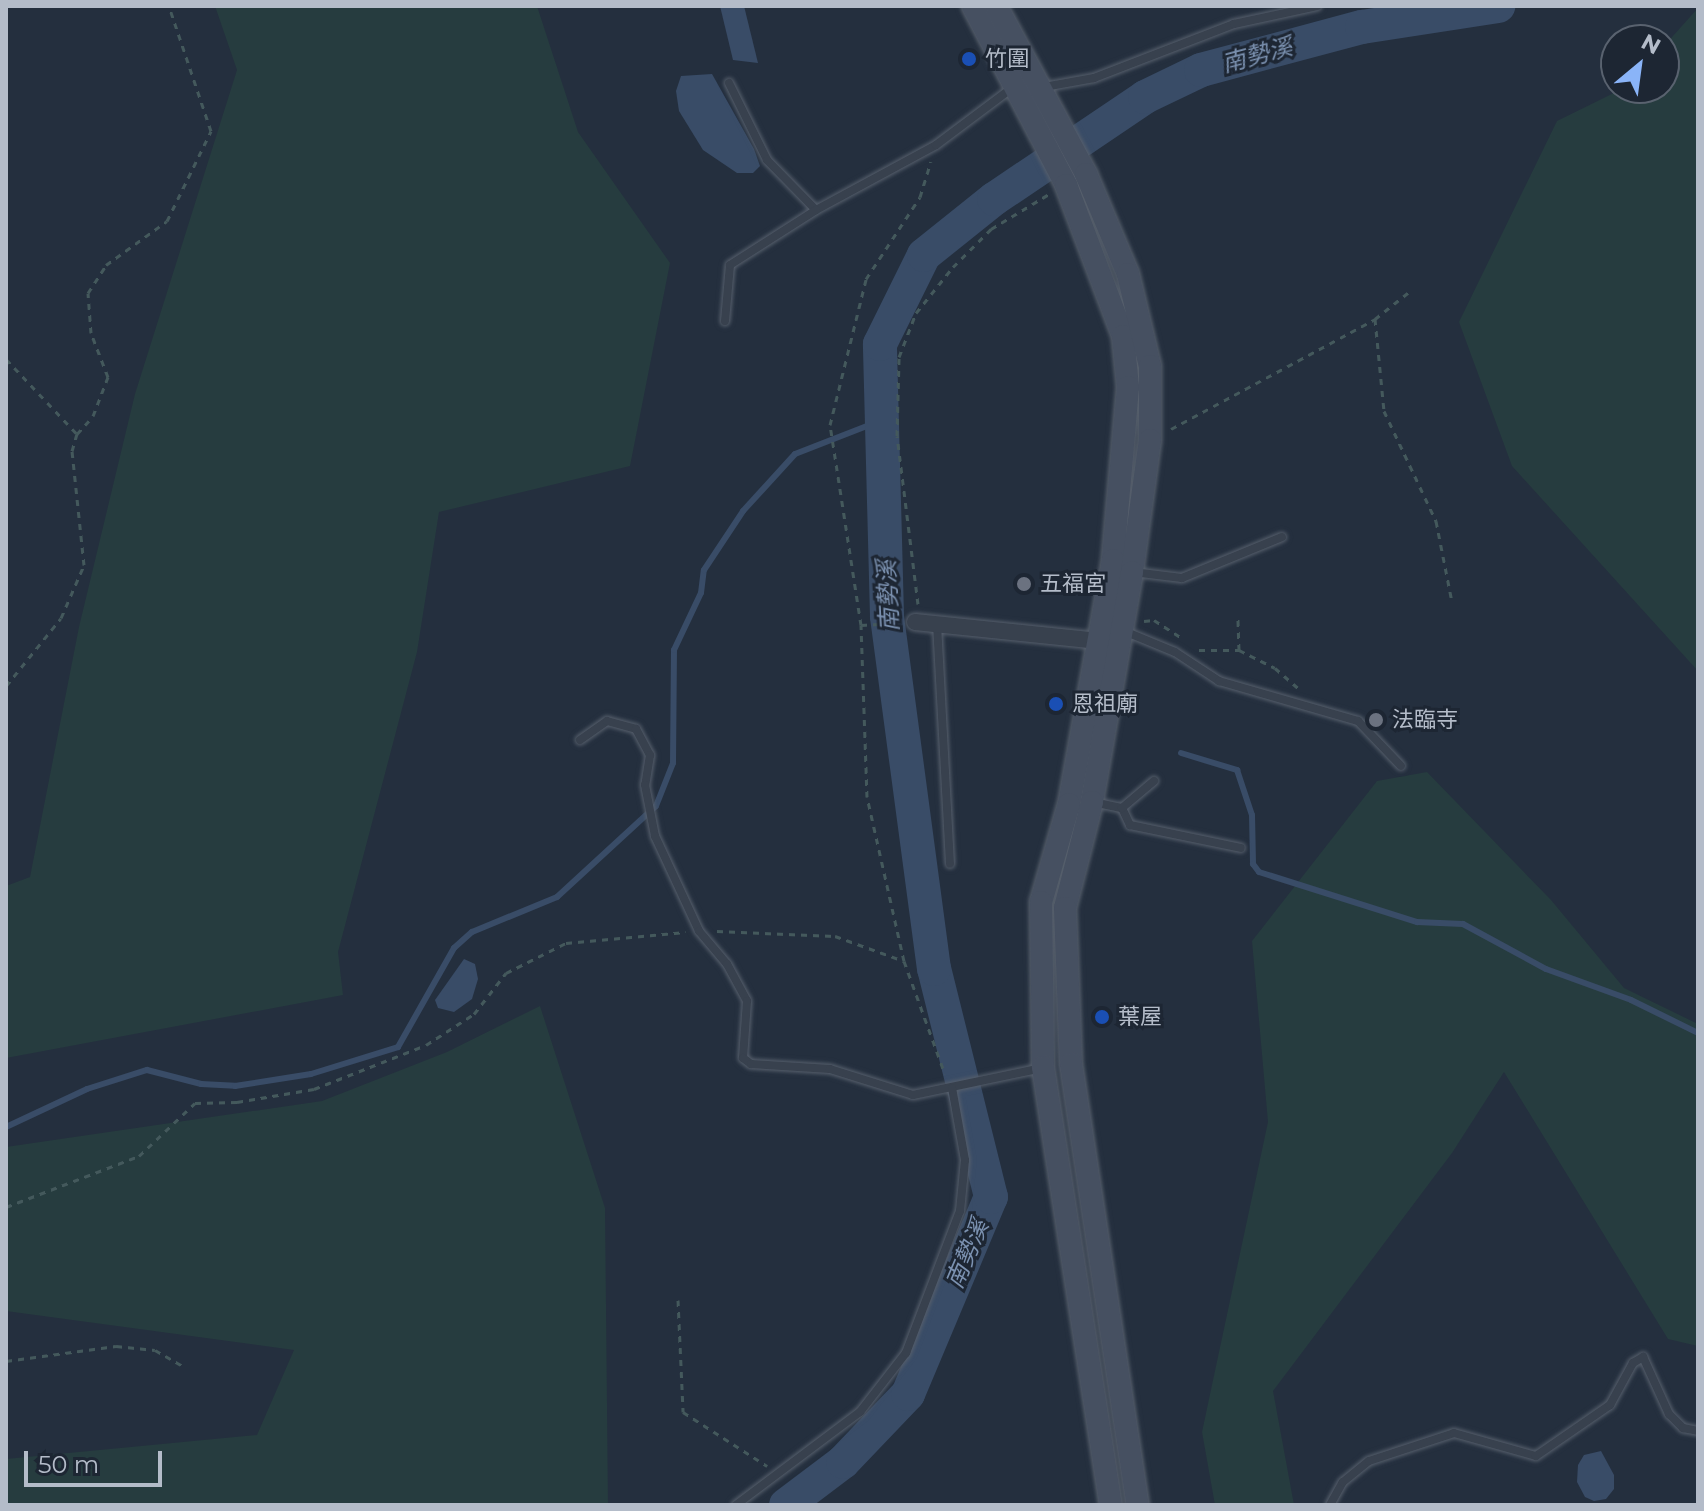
<!DOCTYPE html>
<html>
<head>
<meta charset="utf-8">
<style>
  body { margin:0 }
  #map { position:relative; width:1704px; height:1511px; overflow:hidden; background:#242f3e; font-family:Montserrat,"Noto Sans TC",sans-serif }
  div>[style] { position:absolute }
  .green>* { inset:0; background:#263c3f }
  .water>* { inset:0; background:#394c67 }
  .stream>* { height:6px; margin:-3px; padding:0 3px; transform-origin:3px; border-radius:3px; background:#394c67 }
  .river>* { height:34px; margin:-17px; padding:0 17px; transform-origin:17px; border-radius:17px; background:#394c67 }
  .path>* { height:3px; margin-top:-1.5px; transform-origin:0; background:repeating-linear-gradient(90deg,#44595c 0 6px,transparent 0 12px) }
  .roads { filter:drop-shadow(0 0 2px #565f6c) drop-shadow(0 0 2px #565f6c) }
  .lane>* { height:8px; margin:-4px; padding:0 4px; transform-origin:4px; border-radius:4px; background:#38414e }
  .street>* { height:16px; margin:-8px; padding:0 8px; transform-origin:8px; border-radius:8px; background:#38414e }
  .secondary>* { height:22px; margin:-11px; padding:0 11px; transform-origin:11px; border-radius:11px; background:#465061 }
  .dots>* { width:22px; height:22px; translate:-50% -50%; box-sizing:border-box; border:4px solid #1d2633; border-radius:50% }
  span { translate:-50% -50%; white-space:nowrap; text-align:center; line-height:1.15; -webkit-text-stroke:6px #1d2633; paint-order:stroke }
  .poi-label { font-size:22px; color:#b4bcc9 }
  .left { translate:0 -50%; text-align:left }
  .water-label { font-size:24px; color:#7c92b1; font-style:italic }
  .frame { position:absolute; inset:0; border:8px solid #b4bcc9; pointer-events:none }
  .north { position:absolute; left:1600px; top:24px; width:80px; height:80px; box-sizing:border-box; background:#1d2633; border:2px solid #59626f; border-radius:50%; rotate:29deg; font-size:22px; font-weight:700; line-height:32px; text-align:center; color:#b4bcc9 }
  .north::after { content:''; display:block; margin:auto; width:28px; height:36px; background:#8ab4f8; clip-path:polygon(50% 0,100% 100%,50% 72%,0 100%) }
  .scale { position:absolute; left:24px; top:1451px; width:138px; height:36px; box-sizing:border-box; border:4px solid #b4bcc9; border-top:0; padding-left:10px; font-size:24px; line-height:28px; white-space:nowrap; color:#b4bcc9; -webkit-text-stroke:6px #1d2633; paint-order:stroke }
</style>
</head>
<body>
<div id="map">
  <div class="green">
    <div style="clip-path:polygon(215px 6px,537px 6px,578px 132px,670px 263px,630px 466px,439px 512px,417px 652px,338px 952px,343px 995px,6px 1058px,6px 886px,30px 877px,79px 627px,135px 394px,237px 70px)"></div>
    <div style="clip-path:polygon(1698px 8px,1698px 671px,1512px 466px,1459px 322px,1557px 121px,1624px 88px,1664px 88px,1664px 46px)"></div>
    <div style="clip-path:polygon(1427px 772px,1551px 900px,1624px 988px,1698px 1024px,1698px 1346px,1668px 1339px,1504px 1072px,1452px 1153px,1273px 1391px,1294px 1505px,1215px 1505px,1202px 1432px,1268px 1122px,1252px 941px,1377px 781px)"></div>
    <div style="clip-path:polygon(540px 1006px,605px 1208px,608px 1505px,6px 1505px,6px 1459px,257px 1435px,294px 1350px,6px 1311px,6px 1147px,322px 1101px,447px 1052px)"></div>
  </div>
  <div class="water">
    <div style="clip-path:polygon(720px 6px,744px 6px,758px 63px,733px 60px)"></div>
    <div style="clip-path:polygon(712px 74px,754px 149px,760px 166px,753px 173px,737px 173px,703px 150px,679px 111px,676px 91px,681px 76px)"></div>
    <div style="clip-path:polygon(464px 959px,475px 964px,478px 979px,472px 999px,454px 1012px,438px 1008px,435px 1000px)"></div>
    <div style="clip-path:polygon(1601px 1451px,1614px 1475px,1614px 1489px,1606px 1499px,1594px 1501px,1585px 1497px,1577px 1482px,1578px 1465px,1584px 1455px)"></div>
  </div>
  <div class="stream">
    <div style="left:1181px;top:753px;width:59px;rotate:16.9deg"></div>
    <div style="left:1237px;top:770px;width:47px;rotate:71.6deg"></div>
    <div style="left:1252px;top:815px;width:49px;rotate:88.8deg"></div>
    <div style="left:1253px;top:864px;width:10px;rotate:53deg"></div>
    <div style="left:1259px;top:872px;width:166px;rotate:17.6deg"></div>
    <div style="left:1417px;top:922px;width:46px;rotate:2.5deg"></div>
    <div style="left:1463px;top:924px;width:94px;rotate:28.5deg"></div>
    <div style="left:1546px;top:969px;width:90px;rotate:20deg"></div>
    <div style="left:1631px;top:1000px;width:75px;rotate:26.2deg"></div>
    <div style="left:6px;top:1127px;width:89px;rotate:-25.1deg"></div>
    <div style="left:87px;top:1089px;width:63px;rotate:-17.6deg"></div>
    <div style="left:147px;top:1070px;width:56px;rotate:14.5deg"></div>
    <div style="left:201px;top:1084px;width:34px;rotate:3deg"></div>
    <div style="left:235px;top:1086px;width:77px;rotate:-9deg"></div>
    <div style="left:311px;top:1074px;width:91px;rotate:-17.2deg"></div>
    <div style="left:398px;top:1047px;width:114px;rotate:-60.5deg"></div>
    <div style="left:454px;top:948px;width:24px;rotate:-42deg"></div>
    <div style="left:472px;top:932px;width:92px;rotate:-22.4deg"></div>
    <div style="left:557px;top:897px;width:134px;rotate:-42.6deg"></div>
    <div style="left:656px;top:806px;width:46px;rotate:-68.4deg"></div>
    <div style="left:673px;top:763px;width:113px;rotate:-89.5deg"></div>
    <div style="left:674px;top:650px;width:63px;rotate:-64.7deg"></div>
    <div style="left:701px;top:593px;width:23px;rotate:-83deg"></div>
    <div style="left:704px;top:570px;width:71px;rotate:-56.5deg"></div>
    <div style="left:743px;top:511px;width:77px;rotate:-47.6deg"></div>
    <div style="left:795px;top:454px;width:93px;rotate:-21.3deg"></div>
  </div>
  <div class="river">
    <div style="left:786px;top:1505px;width:71px;rotate:-37deg"></div>
    <div style="left:843px;top:1462px;width:94px;rotate:-46.3deg"></div>
    <div style="left:908px;top:1394px;width:214px;rotate:-67.2deg"></div>
    <div style="left:991px;top:1197px;width:235px;rotate:-104deg"></div>
    <div style="left:934px;top:969px;width:356px;rotate:-97.6deg"></div>
    <div style="left:887px;top:616px;width:272px;rotate:-91.5deg"></div>
    <div style="left:880px;top:344px;width:99px;rotate:-63.7deg"></div>
    <div style="left:924px;top:255px;width:90px;rotate:-38.7deg"></div>
    <div style="left:994px;top:199px;width:182px;rotate:-34deg"></div>
    <div style="left:1145px;top:97px;width:62px;rotate:-25.7deg"></div>
    <div style="left:1201px;top:70px;width:167px;rotate:-15deg"></div>
    <div style="left:1362px;top:27px;width:138px;rotate:-8.8deg"></div>
  </div>
  <div class="path">
    <div style="left:1375px;top:319px;width:43px;rotate:-38.5deg"></div>
    <div style="left:6px;top:359px;width:103px;rotate:46.6deg"></div>
    <div style="left:1171px;top:429px;width:232px;rotate:-28.3deg"></div>
    <div style="left:1375px;top:319px;width:92px;rotate:84.4deg"></div>
    <div style="left:1384px;top:411px;width:122px;rotate:64.7deg"></div>
    <div style="left:1436px;top:521px;width:83px;rotate:78.8deg"></div>
    <div style="left:918px;top:604px;width:169px;rotate:-97.1deg"></div>
    <div style="left:897px;top:436px;width:79px;rotate:-88.5deg"></div>
    <div style="left:899px;top:357px;width:47px;rotate:-68.9deg"></div>
    <div style="left:916px;top:313px;width:59px;rotate:-51.2deg"></div>
    <div style="left:953px;top:267px;width:54px;rotate:-45deg"></div>
    <div style="left:991px;top:229px;width:68px;rotate:-31.1deg"></div>
    <div style="left:1144px;top:621px;width:10px;rotate:-6deg"></div>
    <div style="left:1154px;top:620px;width:35px;rotate:33deg"></div>
    <div style="left:861px;top:625px;width:36px;rotate:-3deg"></div>
    <div style="left:1199px;top:650px;width:40px"></div>
    <div style="left:1239px;top:650px;width:34px;rotate:-92deg"></div>
    <div style="left:1239px;top:650px;width:40px;rotate:26.6deg"></div>
    <div style="left:1275px;top:668px;width:32px;rotate:41deg"></div>
    <div style="left:6px;top:686px;width:87px;rotate:-51deg"></div>
    <div style="left:61px;top:618px;width:58px;rotate:-66.5deg"></div>
    <div style="left:84px;top:565px;width:115px;rotate:-96deg"></div>
    <div style="left:72px;top:451px;width:18px;rotate:-74deg"></div>
    <div style="left:77px;top:434px;width:24px;rotate:-48deg"></div>
    <div style="left:93px;top:416px;width:42px;rotate:-69deg"></div>
    <div style="left:108px;top:377px;width:47px;rotate:-111.1deg"></div>
    <div style="left:91px;top:333px;width:40px;rotate:-94.3deg"></div>
    <div style="left:88px;top:293px;width:33px;rotate:-57deg"></div>
    <div style="left:106px;top:265px;width:75px;rotate:-35.8deg"></div>
    <div style="left:167px;top:221px;width:100px;rotate:-63.9deg"></div>
    <div style="left:211px;top:131px;width:132px;rotate:-108.6deg"></div>
    <div style="left:717px;top:931px;width:118px;rotate:2.4deg"></div>
    <div style="left:835px;top:936px;width:73px;rotate:19.9deg"></div>
    <div style="left:904px;top:961px;width:120px;rotate:70.1deg"></div>
    <div style="left:904px;top:961px;width:168px;rotate:-102.7deg"></div>
    <div style="left:867px;top:797px;width:172px;rotate:-92deg"></div>
    <div style="left:861px;top:625px;width:202px;rotate:-98.8deg"></div>
    <div style="left:830px;top:425px;width:150px;rotate:-76.1deg"></div>
    <div style="left:866px;top:279px;width:98px;rotate:-56.6deg"></div>
    <div style="left:920px;top:197px;width:37px;rotate:-73deg"></div>
    <div style="left:6px;top:1207px;width:142px;rotate:-21deg"></div>
    <div style="left:139px;top:1156px;width:77px;rotate:-43.4deg"></div>
    <div style="left:195px;top:1103px;width:42px;rotate:-1.4deg"></div>
    <div style="left:237px;top:1102px;width:78px;rotate:-9.6deg"></div>
    <div style="left:314px;top:1089px;width:120px;rotate:-21.4deg"></div>
    <div style="left:426px;top:1045px;width:57px;rotate:-32.9deg"></div>
    <div style="left:474px;top:1014px;width:52px;rotate:-52deg"></div>
    <div style="left:506px;top:973px;width:67px;rotate:-26.6deg"></div>
    <div style="left:566px;top:943px;width:120px;rotate:-5.3deg"></div>
    <div style="left:678px;top:1300px;width:112px;rotate:87.4deg"></div>
    <div style="left:683px;top:1412px;width:100px;rotate:32.7deg"></div>
    <div style="left:6px;top:1361px;width:111px;rotate:-7.8deg"></div>
    <div style="left:116px;top:1346px;width:39px;rotate:6deg"></div>
    <div style="left:155px;top:1350px;width:34px;rotate:30deg"></div>
  </div>
  <div class="roads">
    <div class="lane">
      <div style="left:729px;top:83px;width:86px;rotate:63.7deg"></div>
      <div style="left:767px;top:160px;width:70px;rotate:45.6deg"></div>
      <div style="left:816px;top:210px;width:136px;rotate:-28.4deg"></div>
      <div style="left:936px;top:145px;width:95px;rotate:-36.9deg"></div>
      <div style="left:1044px;top:87px;width:51px;rotate:-10.2deg"></div>
      <div style="left:1094px;top:78px;width:150px;rotate:-21.1deg"></div>
      <div style="left:1234px;top:24px;width:85px;rotate:-12.2deg"></div>
      <div style="left:725px;top:321px;width:56px;rotate:-84.9deg"></div>
      <div style="left:730px;top:265px;width:102px;rotate:-32.6deg"></div>
      <div style="left:1133px;top:572px;width:49px;rotate:7deg"></div>
      <div style="left:1182px;top:578px;width:108px;rotate:-22.3deg"></div>
      <div style="left:937px;top:624px;width:240px;rotate:86.9deg"></div>
      <div style="left:1124px;top:631px;width:55px;rotate:22.4deg"></div>
      <div style="left:1175px;top:652px;width:53px;rotate:33.4deg"></div>
      <div style="left:1219px;top:681px;width:145px;rotate:16.1deg"></div>
      <div style="left:1358px;top:721px;width:62px;rotate:46.3deg"></div>
      <div style="left:580px;top:740px;width:33px;rotate:-35deg"></div>
      <div style="left:607px;top:721px;width:30px;rotate:15deg"></div>
      <div style="left:636px;top:729px;width:30px;rotate:62deg"></div>
      <div style="left:650px;top:755px;width:30px;rotate:99deg"></div>
      <div style="left:645px;top:785px;width:52px;rotate:78.9deg"></div>
      <div style="left:655px;top:836px;width:105px;rotate:65.1deg"></div>
      <div style="left:699px;top:931px;width:43px;rotate:49.7deg"></div>
      <div style="left:727px;top:964px;width:42px;rotate:61.6deg"></div>
      <div style="left:747px;top:1001px;width:57px;rotate:94deg"></div>
      <div style="left:743px;top:1058px;width:10px;rotate:37deg"></div>
      <div style="left:751px;top:1064px;width:79px;rotate:3.6deg"></div>
      <div style="left:830px;top:1069px;width:87px;rotate:17.4deg"></div>
      <div style="left:913px;top:1095px;width:132px;rotate:-11.8deg"></div>
      <div style="left:1093px;top:802px;width:30px;rotate:12deg"></div>
      <div style="left:1122px;top:808px;width:19px;rotate:65deg"></div>
      <div style="left:1130px;top:825px;width:113px;rotate:11.7deg"></div>
      <div style="left:1122px;top:808px;width:42px;rotate:-40.2deg"></div>
      <div style="left:736px;top:1505px;width:155px;rotate:-36.9deg"></div>
      <div style="left:860px;top:1412px;width:75px;rotate:-52.1deg"></div>
      <div style="left:906px;top:1353px;width:152px;rotate:-69.2deg"></div>
      <div style="left:960px;top:1211px;width:51px;rotate:-84.4deg"></div>
      <div style="left:965px;top:1160px;width:73px;rotate:-100.2deg"></div>
      <div style="left:1330px;top:1505px;width:26px;rotate:-61deg"></div>
      <div style="left:1343px;top:1482px;width:33px;rotate:-39deg"></div>
      <div style="left:1369px;top:1461px;width:89px;rotate:-18.2deg"></div>
      <div style="left:1454px;top:1433px;width:85px;rotate:15.7deg"></div>
      <div style="left:1536px;top:1456px;width:90px;rotate:-34.6deg"></div>
      <div style="left:1610px;top:1405px;width:48px;rotate:-61.3deg"></div>
      <div style="left:1633px;top:1363px;width:12px;rotate:-31deg"></div>
      <div style="left:1643px;top:1357px;width:63px;rotate:65.5deg"></div>
      <div style="left:1669px;top:1414px;width:20px;rotate:45deg"></div>
      <div style="left:1683px;top:1428px;width:15px;rotate:11deg"></div>
    </div>
    <div class="street">
      <div style="left:915px;top:622px;width:185px;rotate:5.9deg"></div>
    </div>
    <div class="secondary">
      <div style="left:973px;top:6px;width:202px;rotate:62.5deg"></div>
      <div style="left:1066px;top:185px;width:161px;rotate:69.3deg"></div>
      <div style="left:1123px;top:336px;width:51px;rotate:84.4deg"></div>
      <div style="left:1128px;top:387px;width:174px;rotate:95deg"></div>
      <div style="left:1113px;top:560px;width:248px;rotate:100.2deg"></div>
      <div style="left:1069px;top:804px;width:102px;rotate:105.9deg"></div>
      <div style="left:1041px;top:902px;width:165px;rotate:89.3deg"></div>
      <div style="left:1043px;top:1067px;width:443px;rotate:81.2deg"></div>
      <div style="left:996px;top:6px;width:191px;rotate:61.8deg"></div>
      <div style="left:1086px;top:174px;width:108px;rotate:67.2deg"></div>
      <div style="left:1128px;top:274px;width:95px;rotate:76.6deg"></div>
      <div style="left:1150px;top:366px;width:74px;rotate:90deg"></div>
      <div style="left:1150px;top:440px;width:133px;rotate:97.8deg"></div>
      <div style="left:1132px;top:572px;width:233px;rotate:99.9deg"></div>
      <div style="left:1092px;top:802px;width:109px;rotate:104.3deg"></div>
      <div style="left:1065px;top:908px;width:156px;rotate:87.8deg"></div>
      <div style="left:1071px;top:1064px;width:446px;rotate:81.4deg"></div>
    </div>
  </div>
  <div class="dots">
    <div style="left:969px;top:59px;background:#1a4fb4"></div>
    <div style="left:1024px;top:584px;background:#6b7280"></div>
    <div style="left:1056px;top:704px;background:#1a4fb4"></div>
    <div style="left:1376px;top:720px;background:#6b7280"></div>
    <div style="left:1102px;top:1017px;background:#1a4fb4"></div>
  </div>
  <div class="poi-label">
    <span class="left" style="left:985px;top:59px">竹圍</span>
    <span class="left" style="left:1040px;top:584px">五福宮</span>
    <span class="left" style="left:1072px;top:704px">恩祖廟</span>
    <span class="left" style="left:1392px;top:720px">法臨寺</span>
    <span class="left" style="left:1118px;top:1017px">葉屋</span>
  </div>
  <div class="water-label">
    <span style="left:1257px;top:55px;rotate:-15deg">南勢溪</span>
    <span style="left:888px;top:596px;rotate:-93deg">南勢溪</span>
    <span style="left:967px;top:1254px;rotate:-67deg">南勢溪</span>
  </div>
  <div class="frame"></div>
  <div class="north">N</div>
  <div class="scale">50 m</div>
</div>
</body>
</html>
